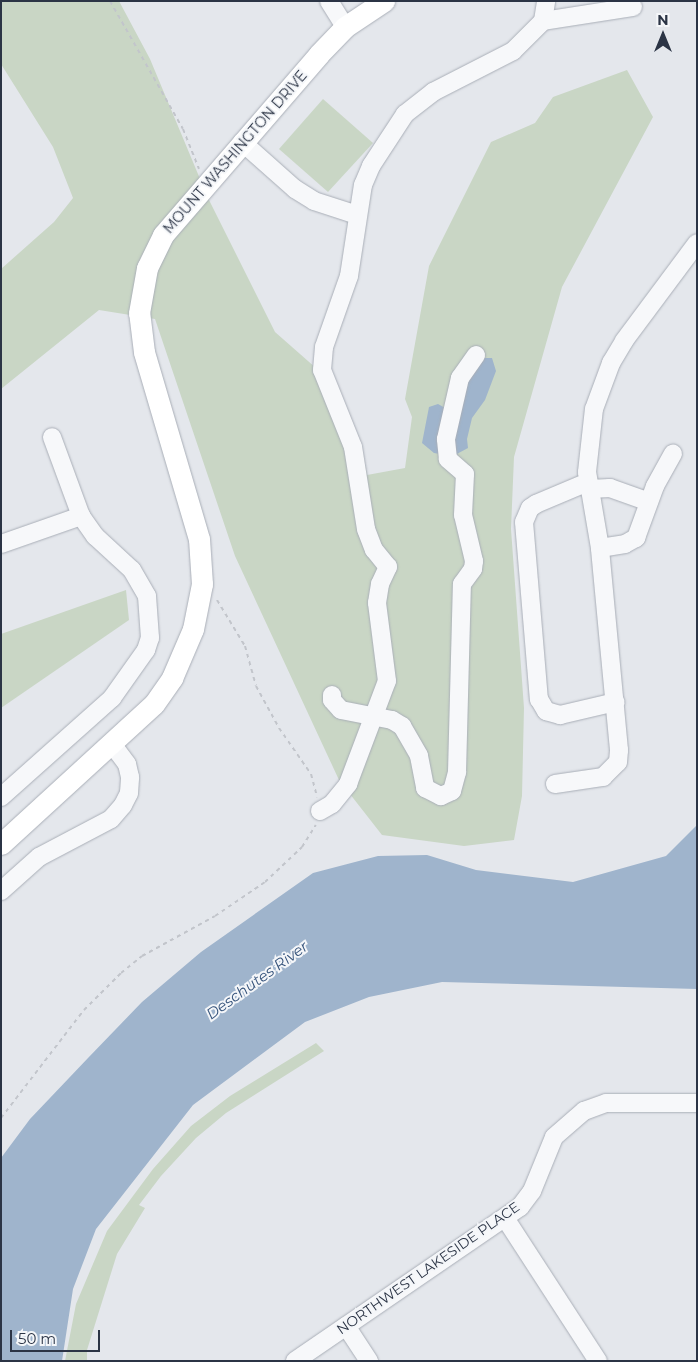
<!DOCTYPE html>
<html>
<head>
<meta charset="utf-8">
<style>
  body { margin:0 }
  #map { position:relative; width:698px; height:1362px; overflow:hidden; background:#e4e7ec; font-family:Montserrat,sans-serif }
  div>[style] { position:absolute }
  .green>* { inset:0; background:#c9d6c5 }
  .water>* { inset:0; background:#9fb4cc }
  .path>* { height:2px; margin-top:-1px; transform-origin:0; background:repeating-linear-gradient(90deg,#c2c5cb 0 4px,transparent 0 8px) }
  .roads { filter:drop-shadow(0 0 1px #a9aeb7) drop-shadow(0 0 1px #a9aeb7) }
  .minor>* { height:18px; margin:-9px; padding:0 9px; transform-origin:9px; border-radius:9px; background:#f7f8fa }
  .major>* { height:21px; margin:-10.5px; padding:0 10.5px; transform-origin:10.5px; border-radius:10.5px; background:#fff }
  span { translate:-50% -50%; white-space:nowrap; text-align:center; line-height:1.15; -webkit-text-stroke:4px #f4f6f9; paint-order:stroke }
  .street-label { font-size:14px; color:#2b3445 }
  .water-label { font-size:15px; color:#34527a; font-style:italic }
  .frame { position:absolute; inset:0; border:2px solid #2b3445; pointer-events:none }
  .north { position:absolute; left:638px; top:10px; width:50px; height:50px; -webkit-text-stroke:4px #f4f6f9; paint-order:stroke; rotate:0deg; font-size:14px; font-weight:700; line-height:20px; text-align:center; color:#2b3445 }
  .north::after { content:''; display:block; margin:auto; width:18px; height:22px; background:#2b3445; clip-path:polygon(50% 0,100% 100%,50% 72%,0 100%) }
  .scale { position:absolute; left:10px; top:1330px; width:90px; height:22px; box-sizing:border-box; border:2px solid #2b3445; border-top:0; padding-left:6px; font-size:15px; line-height:18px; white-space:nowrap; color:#2b3445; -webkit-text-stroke:4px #f4f6f9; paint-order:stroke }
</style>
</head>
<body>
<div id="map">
  <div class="green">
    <div style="clip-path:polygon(1px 1px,119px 1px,150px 59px,208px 198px,275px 332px,333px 383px,363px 454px,367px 475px,405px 468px,412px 417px,405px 399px,429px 266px,491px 142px,535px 123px,553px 97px,627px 70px,653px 117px,562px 287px,514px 457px,511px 529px,524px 708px,522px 796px,514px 840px,464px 846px,382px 835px,339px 780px,235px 556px,155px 319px,99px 310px,1px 389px,1px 269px,54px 222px,73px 198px,53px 147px,1px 64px)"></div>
    <div style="clip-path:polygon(323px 99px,373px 143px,328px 192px,279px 149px)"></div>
    <div style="clip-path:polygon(126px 590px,129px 620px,1px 708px,1px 634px)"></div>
    <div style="clip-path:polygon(316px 1043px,324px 1051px,226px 1113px,196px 1138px,161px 1176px,139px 1205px,145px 1208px,117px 1254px,87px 1350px,87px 1361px,65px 1361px,76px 1304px,107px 1231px,153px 1169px,191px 1126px,230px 1096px)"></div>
  </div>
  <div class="water">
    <div style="clip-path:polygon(481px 358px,492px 358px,496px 371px,485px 400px,472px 418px,467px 439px,468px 448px,453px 456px,434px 453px,422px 443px,429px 407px,438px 404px,447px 409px)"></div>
    <div style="clip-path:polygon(697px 825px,697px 989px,442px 982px,369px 997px,305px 1022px,193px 1105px,96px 1229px,73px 1289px,62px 1361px,1px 1361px,1px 1158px,30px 1119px,88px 1058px,142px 1002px,201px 952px,313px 873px,378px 856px,427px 855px,476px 870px,573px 882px,666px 856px)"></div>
  </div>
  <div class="path">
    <div style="left:110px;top:1px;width:147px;rotate:60.3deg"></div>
    <div style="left:183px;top:129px;width:43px;rotate:68.2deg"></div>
    <div style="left:217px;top:600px;width:54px;rotate:58.7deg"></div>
    <div style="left:245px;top:646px;width:41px;rotate:74.6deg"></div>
    <div style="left:256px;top:686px;width:48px;rotate:61.3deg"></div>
    <div style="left:279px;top:728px;width:56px;rotate:55.2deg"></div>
    <div style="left:311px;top:774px;width:24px;rotate:75deg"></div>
    <div style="left:1px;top:1118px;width:136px;rotate:-52.5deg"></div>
    <div style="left:84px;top:1010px;width:52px;rotate:-45deg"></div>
    <div style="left:121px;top:973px;width:27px;rotate:-39deg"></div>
    <div style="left:142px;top:956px;width:83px;rotate:-28.7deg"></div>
    <div style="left:215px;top:916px;width:60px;rotate:-34.2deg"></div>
    <div style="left:265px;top:882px;width:51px;rotate:-43.4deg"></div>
    <div style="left:302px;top:847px;width:26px;rotate:-58deg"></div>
  </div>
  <div class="roads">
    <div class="minor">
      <div style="left:329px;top:1px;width:31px;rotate:58deg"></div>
      <div style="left:543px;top:21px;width:91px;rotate:-8.8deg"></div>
      <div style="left:242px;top:142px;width:71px;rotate:41.6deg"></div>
      <div style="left:295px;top:189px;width:22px;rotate:32deg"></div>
      <div style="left:314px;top:201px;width:45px;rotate:18deg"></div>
      <div style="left:588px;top:482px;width:56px;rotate:157.1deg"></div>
      <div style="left:536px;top:504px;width:7px;rotate:146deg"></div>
      <div style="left:530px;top:508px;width:15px;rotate:113deg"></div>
      <div style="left:524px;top:522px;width:178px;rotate:85.2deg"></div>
      <div style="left:539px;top:699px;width:14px;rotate:60deg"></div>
      <div style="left:546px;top:711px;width:15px;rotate:16deg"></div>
      <div style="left:560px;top:715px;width:57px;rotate:-13.1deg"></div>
      <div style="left:589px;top:489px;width:21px;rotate:-3deg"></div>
      <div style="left:610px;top:488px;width:41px;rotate:19.7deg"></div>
      <div style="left:1px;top:544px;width:85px;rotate:-19.3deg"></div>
      <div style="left:600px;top:548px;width:25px;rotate:-9deg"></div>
      <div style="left:625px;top:544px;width:13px;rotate:-29deg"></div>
      <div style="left:636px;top:538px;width:55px;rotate:-69.9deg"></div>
      <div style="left:655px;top:486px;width:37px;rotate:-61deg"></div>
      <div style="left:332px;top:695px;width:5px;rotate:90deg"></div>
      <div style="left:332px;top:700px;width:13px;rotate:48deg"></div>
      <div style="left:341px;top:710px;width:52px;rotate:11.1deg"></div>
      <div style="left:392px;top:720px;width:12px;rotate:31deg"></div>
      <div style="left:402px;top:726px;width:34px;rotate:60deg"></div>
      <div style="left:419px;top:756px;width:33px;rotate:79deg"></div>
      <div style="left:425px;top:788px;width:18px;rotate:27deg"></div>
      <div style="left:441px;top:796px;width:12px;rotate:-24deg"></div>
      <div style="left:452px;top:791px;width:20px;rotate:-75deg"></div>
      <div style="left:457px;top:772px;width:188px;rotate:-88.5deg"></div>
      <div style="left:462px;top:584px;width:19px;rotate:-54deg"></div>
      <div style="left:473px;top:569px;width:8px;rotate:-83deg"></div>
      <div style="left:474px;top:561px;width:47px;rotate:-103.4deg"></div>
      <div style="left:463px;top:515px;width:41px;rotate:-87.2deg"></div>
      <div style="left:465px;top:474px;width:23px;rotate:-139deg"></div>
      <div style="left:448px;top:459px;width:20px;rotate:-96deg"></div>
      <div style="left:446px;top:439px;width:63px;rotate:-77.1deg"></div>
      <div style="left:460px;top:378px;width:28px;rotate:-55deg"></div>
      <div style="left:555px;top:784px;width:49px;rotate:-8.3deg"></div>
      <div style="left:603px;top:777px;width:21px;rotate:-45deg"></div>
      <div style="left:618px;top:762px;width:12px;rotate:-85deg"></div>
      <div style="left:619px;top:750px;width:203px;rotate:-95.4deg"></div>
      <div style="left:600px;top:548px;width:77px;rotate:-99.7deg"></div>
      <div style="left:587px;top:472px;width:63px;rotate:-83.7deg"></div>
      <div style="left:594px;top:409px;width:49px;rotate:-69.7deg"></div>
      <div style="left:611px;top:363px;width:26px;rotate:-59deg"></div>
      <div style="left:624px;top:341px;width:122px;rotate:-53.3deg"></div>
      <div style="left:1px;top:797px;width:149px;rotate:-41.7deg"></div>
      <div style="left:112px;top:698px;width:59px;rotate:-54.7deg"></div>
      <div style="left:146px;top:650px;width:13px;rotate:-72deg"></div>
      <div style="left:150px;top:638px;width:42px;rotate:-94.1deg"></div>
      <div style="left:147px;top:596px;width:30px;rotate:-120deg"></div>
      <div style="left:132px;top:570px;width:50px;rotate:-137.4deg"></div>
      <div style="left:95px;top:536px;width:24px;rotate:-125deg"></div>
      <div style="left:81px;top:516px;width:84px;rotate:-110.2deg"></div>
      <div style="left:320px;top:811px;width:14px;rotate:-30deg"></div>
      <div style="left:332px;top:804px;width:26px;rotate:-51deg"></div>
      <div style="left:348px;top:784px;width:110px;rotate:-69.3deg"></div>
      <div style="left:387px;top:681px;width:79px;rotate:-97.3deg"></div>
      <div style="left:377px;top:603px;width:19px;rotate:-81deg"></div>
      <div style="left:380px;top:584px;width:19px;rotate:-65deg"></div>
      <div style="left:388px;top:567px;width:22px;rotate:-129deg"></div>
      <div style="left:374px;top:550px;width:22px;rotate:-111deg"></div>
      <div style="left:366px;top:529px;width:83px;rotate:-99deg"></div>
      <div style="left:353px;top:447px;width:83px;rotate:-111.9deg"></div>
      <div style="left:322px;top:370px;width:23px;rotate:-85deg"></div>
      <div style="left:324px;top:347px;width:75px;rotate:-70.6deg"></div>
      <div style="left:349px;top:276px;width:92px;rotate:-81.3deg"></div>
      <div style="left:363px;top:185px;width:21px;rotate:-67deg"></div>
      <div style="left:371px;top:166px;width:62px;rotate:-56.8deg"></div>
      <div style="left:405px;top:114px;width:36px;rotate:-38deg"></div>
      <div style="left:433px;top:92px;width:90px;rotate:-27.1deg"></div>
      <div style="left:513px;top:51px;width:42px;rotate:-45deg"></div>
      <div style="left:543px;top:21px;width:20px;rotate:-81deg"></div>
      <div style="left:1px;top:891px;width:51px;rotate:-41.8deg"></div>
      <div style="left:39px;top:857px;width:81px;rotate:-27.8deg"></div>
      <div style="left:111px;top:819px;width:18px;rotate:-49deg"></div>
      <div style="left:123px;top:805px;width:13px;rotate:-63deg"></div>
      <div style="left:129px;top:793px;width:16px;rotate:-86deg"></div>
      <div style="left:130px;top:777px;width:13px;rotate:-103deg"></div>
      <div style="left:127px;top:764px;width:25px;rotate:-127deg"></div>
      <div style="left:505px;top:1218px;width:171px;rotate:57deg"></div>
      <div style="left:346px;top:1326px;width:42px;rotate:56.7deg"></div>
      <div style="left:295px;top:1361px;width:273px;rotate:-34.4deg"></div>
      <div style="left:520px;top:1207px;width:20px;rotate:-53deg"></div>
      <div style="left:532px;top:1191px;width:58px;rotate:-67.8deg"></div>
      <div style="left:554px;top:1137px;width:40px;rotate:-41deg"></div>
      <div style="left:584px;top:1111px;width:23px;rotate:-20deg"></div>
      <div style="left:606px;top:1103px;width:91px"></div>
    </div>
    <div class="major">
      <div style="left:1px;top:844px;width:207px;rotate:-42.5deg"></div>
      <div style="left:154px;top:704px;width:32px;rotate:-55deg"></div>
      <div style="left:172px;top:678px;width:53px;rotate:-66.8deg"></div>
      <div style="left:193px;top:629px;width:46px;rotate:-78.7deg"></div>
      <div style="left:202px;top:584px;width:45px;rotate:-93.8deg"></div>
      <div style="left:199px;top:539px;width:195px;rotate:-106.4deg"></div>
      <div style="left:144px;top:352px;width:39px;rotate:-97deg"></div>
      <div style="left:139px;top:313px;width:46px;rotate:-79.9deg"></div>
      <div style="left:147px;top:268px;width:37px;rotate:-64deg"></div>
      <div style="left:163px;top:235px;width:239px;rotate:-49.2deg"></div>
      <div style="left:319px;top:54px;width:37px;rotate:-46deg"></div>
      <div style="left:345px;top:27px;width:47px;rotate:-33.7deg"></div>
    </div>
  </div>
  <div class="street-label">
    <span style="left:235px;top:152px;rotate:-49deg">MOUNT WASHINGTON DRIVE</span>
    <span style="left:428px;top:1268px;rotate:-35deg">NORTHWEST LAKESIDE PLACE</span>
  </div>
  <div class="water-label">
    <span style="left:257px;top:980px;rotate:-36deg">Deschutes River</span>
  </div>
  <div class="frame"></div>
  <div class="north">N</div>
  <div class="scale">50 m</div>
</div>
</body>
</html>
